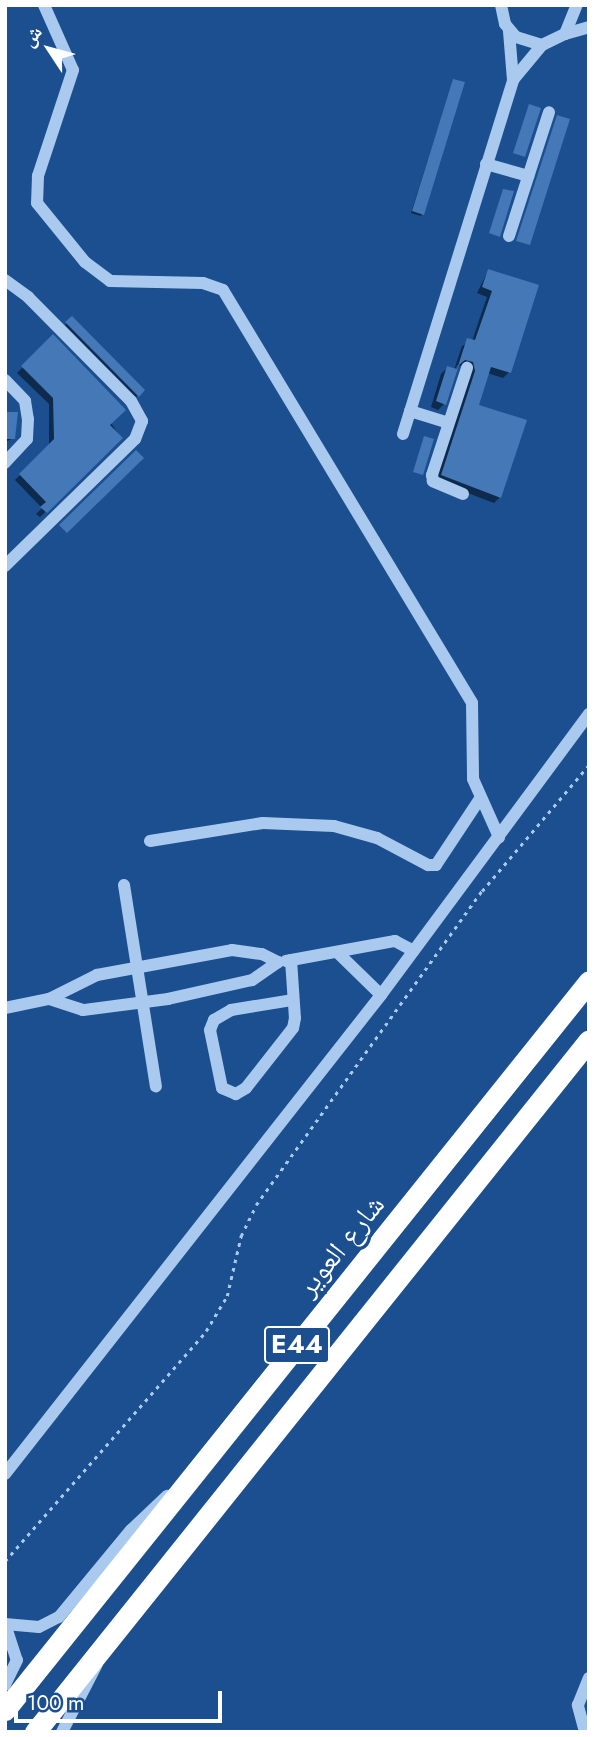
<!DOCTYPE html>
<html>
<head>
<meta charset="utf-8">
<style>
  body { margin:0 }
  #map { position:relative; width:594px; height:1737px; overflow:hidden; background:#1b4f8f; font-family:Jost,"Noto Naskh Arabic",sans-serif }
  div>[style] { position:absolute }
  .shadow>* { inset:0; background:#0007 }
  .building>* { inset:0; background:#4478b7 }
  .path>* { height:2.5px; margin-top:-1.25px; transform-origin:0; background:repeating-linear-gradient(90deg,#a9c9ee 0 3.5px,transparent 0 8.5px) }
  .minor>* { height:12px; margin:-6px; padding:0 6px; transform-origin:6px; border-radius:6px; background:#a9c9ee }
  .highway>* { height:21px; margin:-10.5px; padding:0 10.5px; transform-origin:10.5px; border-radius:10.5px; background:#fff }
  span { translate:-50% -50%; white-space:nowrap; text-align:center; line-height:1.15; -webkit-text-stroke:7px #1b4f8f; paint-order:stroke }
  .shield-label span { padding:2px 5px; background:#1b4f8f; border:2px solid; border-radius:5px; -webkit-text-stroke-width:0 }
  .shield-label { font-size:26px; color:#fff; font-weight:700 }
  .street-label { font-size:28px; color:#fff }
  .frame { position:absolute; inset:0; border:7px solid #fff; pointer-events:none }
  .north { position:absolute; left:14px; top:14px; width:70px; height:70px; -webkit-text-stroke:5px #1b4f8f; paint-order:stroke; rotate:306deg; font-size:19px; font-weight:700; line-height:28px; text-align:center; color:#fff }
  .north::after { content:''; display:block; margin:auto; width:24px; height:32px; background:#fff; clip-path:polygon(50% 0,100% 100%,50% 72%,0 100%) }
  .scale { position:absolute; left:14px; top:1691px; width:208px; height:32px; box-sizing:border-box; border:4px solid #fff; border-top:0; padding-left:9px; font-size:21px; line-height:24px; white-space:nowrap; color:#fff; -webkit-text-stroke:5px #1b4f8f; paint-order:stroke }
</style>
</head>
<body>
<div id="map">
  <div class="shadow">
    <div style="clip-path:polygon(453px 81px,422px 214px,421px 216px,411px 213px)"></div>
    <div style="clip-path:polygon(488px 271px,509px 372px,503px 378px,487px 373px,477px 406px,500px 497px,494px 503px,436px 481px,467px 367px,457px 365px,444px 404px,438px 410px,431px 407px,441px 374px,447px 368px,454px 370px,462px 346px,472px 341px,487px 297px,477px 293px)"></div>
    <div style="clip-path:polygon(72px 318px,143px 390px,136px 397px,65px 325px)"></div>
    <div style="clip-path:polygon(53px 337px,121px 438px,40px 517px,36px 514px,42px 508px,15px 480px,49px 446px,49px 404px,17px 373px)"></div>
    <div style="clip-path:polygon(8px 414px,14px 438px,5px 442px,5px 416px)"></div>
  </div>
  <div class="building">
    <div style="clip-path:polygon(453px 79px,465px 82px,424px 215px,412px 211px)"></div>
    <div style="clip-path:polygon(529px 104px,541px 108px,525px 157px,513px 153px)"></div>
    <div style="clip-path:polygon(557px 115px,570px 119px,530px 245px,516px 241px)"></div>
    <div style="clip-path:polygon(503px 189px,514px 191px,500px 237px,489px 233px)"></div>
    <div style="clip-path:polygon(488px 269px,539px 285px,511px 373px,491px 367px,479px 405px,527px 420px,501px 498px,441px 475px,475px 371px,473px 362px,465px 360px,459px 365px,446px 405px,436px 401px,447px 366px,457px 369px,467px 338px,475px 340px,492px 291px,482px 287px)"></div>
    <div style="clip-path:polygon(72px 316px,145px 390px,139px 397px,65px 322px)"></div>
    <div style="clip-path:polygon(53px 334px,126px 410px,110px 425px,123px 438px,47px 513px,40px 507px,46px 502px,19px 474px,54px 439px,53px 398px,21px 366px)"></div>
    <div style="clip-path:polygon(7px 412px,18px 412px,15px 439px,7px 439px)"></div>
    <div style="clip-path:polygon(424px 436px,434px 439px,423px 475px,413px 472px)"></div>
    <div style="clip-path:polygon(136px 450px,144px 458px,67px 533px,59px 525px)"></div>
  </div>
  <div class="path">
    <div style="left:5px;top:1561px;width:305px;rotate:-48.8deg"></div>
    <div style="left:206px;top:1331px;width:41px;rotate:-59deg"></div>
    <div style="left:227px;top:1296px;width:62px;rotate:-76.9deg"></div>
    <div style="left:241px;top:1236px;width:34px;rotate:-64deg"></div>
    <div style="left:256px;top:1205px;width:387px;rotate:-54.3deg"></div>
    <div style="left:482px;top:891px;width:165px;rotate:-49.7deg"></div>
  </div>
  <div class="minor">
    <div style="left:44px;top:5px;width:71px;rotate:66deg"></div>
    <div style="left:73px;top:70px;width:112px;rotate:108.3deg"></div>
    <div style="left:38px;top:176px;width:27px;rotate:92deg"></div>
    <div style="left:37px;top:203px;width:76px;rotate:50.9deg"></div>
    <div style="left:85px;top:262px;width:31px;rotate:37deg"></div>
    <div style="left:110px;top:281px;width:93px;rotate:1.2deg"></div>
    <div style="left:203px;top:283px;width:21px;rotate:19deg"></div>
    <div style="left:223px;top:290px;width:482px;rotate:58.9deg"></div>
    <div style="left:472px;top:703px;width:76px;rotate:89.2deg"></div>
    <div style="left:473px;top:779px;width:64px;rotate:65.9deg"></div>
    <div style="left:501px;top:5px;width:19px;rotate:78deg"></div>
    <div style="left:505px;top:24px;width:17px;rotate:50deg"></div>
    <div style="left:516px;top:37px;width:27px;rotate:17deg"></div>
    <div style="left:542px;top:45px;width:25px;rotate:-26deg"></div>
    <div style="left:565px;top:34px;width:31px;rotate:-68deg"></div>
    <div style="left:565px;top:34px;width:25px;rotate:-16deg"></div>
    <div style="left:513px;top:80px;width:45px;rotate:-50.4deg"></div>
    <div style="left:486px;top:164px;width:44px;rotate:15.9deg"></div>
    <div style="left:509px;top:236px;width:130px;rotate:-72.1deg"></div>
    <div style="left:5px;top:280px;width:29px;rotate:36deg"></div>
    <div style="left:28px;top:297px;width:146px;rotate:45.3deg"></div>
    <div style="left:131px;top:401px;width:23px;rotate:61deg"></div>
    <div style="left:142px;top:421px;width:19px;rotate:111deg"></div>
    <div style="left:135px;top:439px;width:182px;rotate:135.7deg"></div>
    <div style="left:5px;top:380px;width:29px;rotate:46deg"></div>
    <div style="left:25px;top:401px;width:18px;rotate:81deg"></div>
    <div style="left:28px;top:419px;width:20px;rotate:93deg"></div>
    <div style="left:27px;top:439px;width:33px;rotate:133deg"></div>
    <div style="left:410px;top:411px;width:39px;rotate:17deg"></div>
    <div style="left:403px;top:434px;width:371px;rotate:-72.7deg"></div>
    <div style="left:513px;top:80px;width:49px;rotate:-94.7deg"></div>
    <div style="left:463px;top:494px;width:33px;rotate:-157deg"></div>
    <div style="left:433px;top:481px;width:6px;rotate:-99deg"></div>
    <div style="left:432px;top:475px;width:113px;rotate:-71.9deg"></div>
    <div style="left:150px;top:841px;width:114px;rotate:-9.1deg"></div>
    <div style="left:263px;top:823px;width:71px;rotate:2.4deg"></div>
    <div style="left:334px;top:826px;width:45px;rotate:15.6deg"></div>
    <div style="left:377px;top:838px;width:58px;rotate:27.9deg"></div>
    <div style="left:428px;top:865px;width:8px"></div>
    <div style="left:436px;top:865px;width:78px;rotate:-56.5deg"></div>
    <div style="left:124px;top:885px;width:204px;rotate:81deg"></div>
    <div style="left:338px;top:953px;width:60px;rotate:44.3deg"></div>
    <div style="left:291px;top:960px;width:58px;rotate:86.1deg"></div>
    <div style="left:295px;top:1018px;width:10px;rotate:101deg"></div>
    <div style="left:293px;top:1028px;width:76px;rotate:128.1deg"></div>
    <div style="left:246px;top:1088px;width:12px;rotate:149deg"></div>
    <div style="left:236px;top:1094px;width:15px;rotate:-157deg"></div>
    <div style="left:222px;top:1088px;width:59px;rotate:-101.7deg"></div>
    <div style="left:210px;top:1030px;width:11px;rotate:-68deg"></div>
    <div style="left:214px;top:1020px;width:20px;rotate:-30deg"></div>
    <div style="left:231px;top:1010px;width:63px;rotate:-9.2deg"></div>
    <div style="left:286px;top:961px;width:111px;rotate:-10.4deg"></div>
    <div style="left:395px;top:941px;width:21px;rotate:28deg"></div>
    <div style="left:5px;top:1008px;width:45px;rotate:-11.6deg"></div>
    <div style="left:49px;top:999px;width:54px;rotate:-26.6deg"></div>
    <div style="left:97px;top:975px;width:137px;rotate:-10.5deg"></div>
    <div style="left:232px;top:950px;width:30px;rotate:8deg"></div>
    <div style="left:262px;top:954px;width:18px;rotate:27deg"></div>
    <div style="left:278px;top:962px;width:32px;rotate:145deg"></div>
    <div style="left:252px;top:980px;width:86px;rotate:167.3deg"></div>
    <div style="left:168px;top:999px;width:86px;rotate:172.6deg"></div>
    <div style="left:83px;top:1010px;width:36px;rotate:-162deg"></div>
    <div style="left:5px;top:1474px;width:609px;rotate:-51.87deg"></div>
    <div style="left:381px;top:995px;width:350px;rotate:-53.5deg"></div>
    <div style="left:5px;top:1624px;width:34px;rotate:5deg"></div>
    <div style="left:39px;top:1627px;width:22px;rotate:-27deg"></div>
    <div style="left:59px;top:1617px;width:113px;rotate:-50.4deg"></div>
    <div style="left:131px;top:1530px;width:50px;rotate:-43.4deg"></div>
    <div style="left:5px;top:1624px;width:38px;rotate:72deg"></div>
    <div style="left:17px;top:1660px;width:28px;rotate:116deg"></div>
    <div style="left:62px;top:1732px;width:76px;rotate:-62.8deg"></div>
    <div style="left:585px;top:1732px;width:28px;rotate:-105deg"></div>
    <div style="left:578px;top:1705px;width:29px;rotate:-68deg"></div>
  </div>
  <div class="highway">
    <div style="left:5px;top:1710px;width:934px;rotate:-51.3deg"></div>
    <div style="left:35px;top:1732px;width:886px;rotate:-51.32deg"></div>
  </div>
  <div class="shield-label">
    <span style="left:297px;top:1345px">E44</span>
  </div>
  <div class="street-label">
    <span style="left:341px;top:1246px;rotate:-51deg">شارع العوير</span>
  </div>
  <div class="frame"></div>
  <div class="north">ش</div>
  <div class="scale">100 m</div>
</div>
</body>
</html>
